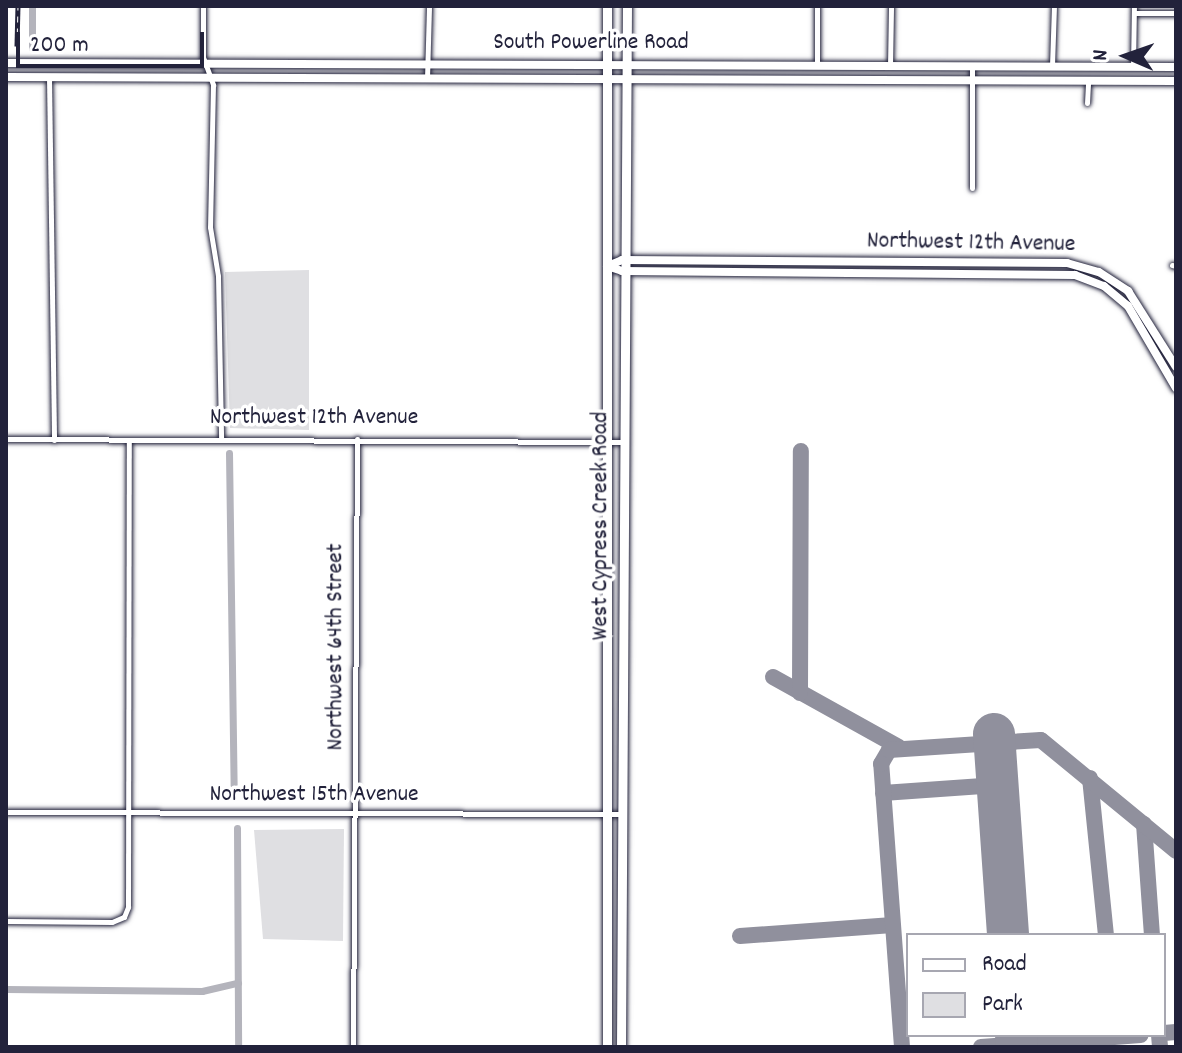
<!DOCTYPE html>
<html>
<head>
<meta charset="utf-8">
<style>
  body { margin:0 }
  #map { position:relative; width:1182px; height:1053px; overflow:hidden; background:#fff; font-family:Dekko,sans-serif }
  div>[style] { position:absolute }
  .green>* { inset:0; background:#dfdfe2 }
  .canal>* { height:7px; margin:-3.5px; padding:0 3.5px; transform-origin:3.5px; border-radius:3.5px; background:#b4b4bc }
  .taxiway>* { height:16px; margin:-8px; padding:0 8px; transform-origin:8px; border-radius:8px; background:#90909d }
  .runway>* { height:42px; margin:-21px; padding:0 21px; transform-origin:21px; border-radius:21px; background:#90909d }
  .roads { filter:drop-shadow(0 0 2px #22223b) drop-shadow(0 0 2px #22223b) }
  .street>* { height:5px; margin:-2.5px; padding:0 2.5px; transform-origin:2.5px; border-radius:2.5px; background:#fff }
  .secondary>* { height:8px; margin:-4px; padding:0 4px; transform-origin:4px; border-radius:4px; background:#fff }
  .primary>* { height:9px; margin:-4.5px; padding:0 4.5px; transform-origin:4.5px; border-radius:4.5px; background:#fff }
  .rail>* { height:5px; margin-top:-2.5px; transform-origin:0; background:repeating-linear-gradient(90deg,#fff 0 6px,#22223b 0 12px); box-sizing:border-box; border-block:2px solid #22223b }
  span { translate:-50% -50%; white-space:nowrap; text-align:center; line-height:1.15; -webkit-text-stroke:7px #fff; paint-order:stroke }
  .street-label { font-size:24px; color:#22223b }
  .frame { position:absolute; inset:0; border:8px solid #22223b; pointer-events:none }
  .legend { position:absolute; left:906px; top:933px; width:260px; height:104px; box-sizing:border-box; background:#fff; border:2px solid #a7a7b1; margin:0; padding:10px 14px; list-style:none; font-size:24px; color:#22223b }
  .legend li { display:flex; align-items:center; gap:16px; height:40px }
  .legend b { width:40px; border:2px solid #a7a7b1 }
  .north { position:absolute; left:1086px; top:16px; width:80px; height:80px; -webkit-text-stroke:6px #fff; paint-order:stroke; rotate:272deg; font-size:22px; font-weight:700; line-height:32px; text-align:center; color:#22223b }
  .north::after { content:''; display:block; margin:auto; width:28px; height:36px; background:#22223b; clip-path:polygon(50% 0,100% 100%,50% 72%,0 100%) }
  .scale { position:absolute; left:16px; top:32px; width:188px; height:36px; box-sizing:border-box; border:4px solid #22223b; border-top:0; padding-left:10px; font-size:24px; line-height:28px; white-space:nowrap; color:#22223b; -webkit-text-stroke:6px #fff; paint-order:stroke }
</style>
</head>
<body>
<div id="map">
  <div class="green">
    <div style="clip-path:polygon(309px 270px,309px 430px,230px 428px,225px 272px)"></div>
    <div style="clip-path:polygon(344px 829px,343px 941px,263px 939px,254px 830px)"></div>
  </div>
  <div class="canal">
    <div style="left:32px;top:48px;width:42px;rotate:-90deg"></div>
    <div style="left:229px;top:453px;width:345px;rotate:89.2deg"></div>
    <div style="left:237px;top:828px;width:219px;rotate:89.7deg"></div>
    <div style="left:6px;top:989px;width:196px;rotate:0.6deg"></div>
    <div style="left:202px;top:991px;width:37px;rotate:-13deg"></div>
  </div>
  <div class="taxiway">
    <div style="left:773px;top:677px;width:144px;rotate:29.1deg"></div>
    <div style="left:800px;top:693px;width:242px;rotate:-89.8deg"></div>
    <div style="left:1090px;top:778px;width:158px;rotate:84.2deg"></div>
    <div style="left:883px;top:793px;width:114px;rotate:-4deg"></div>
    <div style="left:1144px;top:824px;width:111px;rotate:85.9deg"></div>
    <div style="left:740px;top:936px;width:153px;rotate:-4.1deg"></div>
    <div style="left:1164px;top:1033px;width:12px;rotate:-5deg"></div>
    <div style="left:1159px;top:1035px;width:12px;rotate:85deg"></div>
    <div style="left:902px;top:1047px;width:284px;rotate:-94.2deg"></div>
    <div style="left:881px;top:764px;width:16px;rotate:-60deg"></div>
    <div style="left:889px;top:750px;width:152px;rotate:-3.8deg"></div>
    <div style="left:1041px;top:740px;width:175px;rotate:39.4deg"></div>
    <div style="left:981px;top:1047px;width:160px;rotate:-4.3deg"></div>
  </div>
  <div class="runway">
    <div style="left:994px;top:734px;width:201px;rotate:86deg"></div>
    <div style="left:1016px;top:1035px;width:12px;rotate:85deg"></div>
  </div>
  <div class="roads">
    <div class="street">
      <div style="left:203px;top:6px;width:51px;rotate:90deg"></div>
      <div style="left:203px;top:57px;width:30px;rotate:70deg"></div>
      <div style="left:213px;top:85px;width:142px;rotate:91.2deg"></div>
      <div style="left:210px;top:227px;width:50px;rotate:80.7deg"></div>
      <div style="left:218px;top:276px;width:162px;rotate:88.9deg"></div>
      <div style="left:1134px;top:13px;width:42px"></div>
      <div style="left:817px;top:65px;width:59px;rotate:-90deg"></div>
      <div style="left:890px;top:66px;width:60px;rotate:-89deg"></div>
      <div style="left:1052px;top:66px;width:60px;rotate:-88.1deg"></div>
      <div style="left:1133px;top:67px;width:61px;rotate:-89.1deg"></div>
      <div style="left:49px;top:77px;width:363px;rotate:89.2deg"></div>
      <div style="left:427px;top:79px;width:73px;rotate:-88.4deg"></div>
      <div style="left:1087px;top:103px;width:22px;rotate:-87deg"></div>
      <div style="left:972px;top:188px;width:122px;rotate:-90deg"></div>
      <div style="left:1172px;top:265px;width:4px;rotate:14deg"></div>
      <div style="left:6px;top:439px;width:616px;rotate:0.28deg"></div>
      <div style="left:6px;top:812px;width:615px;rotate:0.19deg"></div>
      <div style="left:6px;top:921px;width:106px;rotate:0.5deg"></div>
      <div style="left:112px;top:922px;width:13px;rotate:-23deg"></div>
      <div style="left:124px;top:917px;width:11px;rotate:-68deg"></div>
      <div style="left:128px;top:907px;width:467px;rotate:-89.9deg"></div>
      <div style="left:353px;top:1047px;width:608px;rotate:-89.62deg"></div>
    </div>
    <div class="secondary">
      <div style="left:6px;top:63px;width:1170px;rotate:0.2deg"></div>
      <div style="left:6px;top:77px;width:1170px;rotate:0.2deg"></div>
      <div style="left:607px;top:266px;width:16px;rotate:18deg"></div>
      <div style="left:622px;top:271px;width:453px;rotate:0.5deg"></div>
      <div style="left:1075px;top:275px;width:31px;rotate:21deg"></div>
      <div style="left:1104px;top:286px;width:31px;rotate:40deg"></div>
      <div style="left:1128px;top:306px;width:95px;rotate:59.7deg"></div>
      <div style="left:608px;top:266px;width:15px;rotate:-23deg"></div>
      <div style="left:622px;top:260px;width:445px;rotate:0.4deg"></div>
      <div style="left:1067px;top:263px;width:33px;rotate:16deg"></div>
      <div style="left:1099px;top:272px;width:35px;rotate:33deg"></div>
      <div style="left:1128px;top:291px;width:90px;rotate:57.7deg"></div>
    </div>
    <div class="primary">
      <div style="left:607px;top:1047px;width:1041px;rotate:-90deg"></div>
      <div style="left:621px;top:1047px;width:1041px;rotate:-89.67deg"></div>
    </div>
  </div>
  <div class="rail">
    <div style="left:17px;top:46px;width:40px;rotate:-88.6deg"></div>
  </div>
  <div class="street-label">
    <span style="left:591px;top:44px">South Powerline Road</span>
    <span style="left:971px;top:244px;rotate:1deg">Northwest 12th Avenue</span>
    <span style="left:314px;top:419px">Northwest 12th Avenue</span>
    <span style="left:602px;top:526px;rotate:-90deg">West Cypress Creek Road</span>
    <span style="left:337px;top:647px;rotate:-90deg">Northwest 64th Street</span>
    <span style="left:314px;top:796px">Northwest 15th Avenue</span>
  </div>
  <div class="frame"></div>
  <ul class="legend">
  <li><b style="height:10px;background:#fff"></b>Road</li>
  <li><b style="height:22px;background:#dfdfe2"></b>Park</li>
  </ul>
  <div class="north">N</div>
  <div class="scale">200 m</div>
</div>
</body>
</html>
